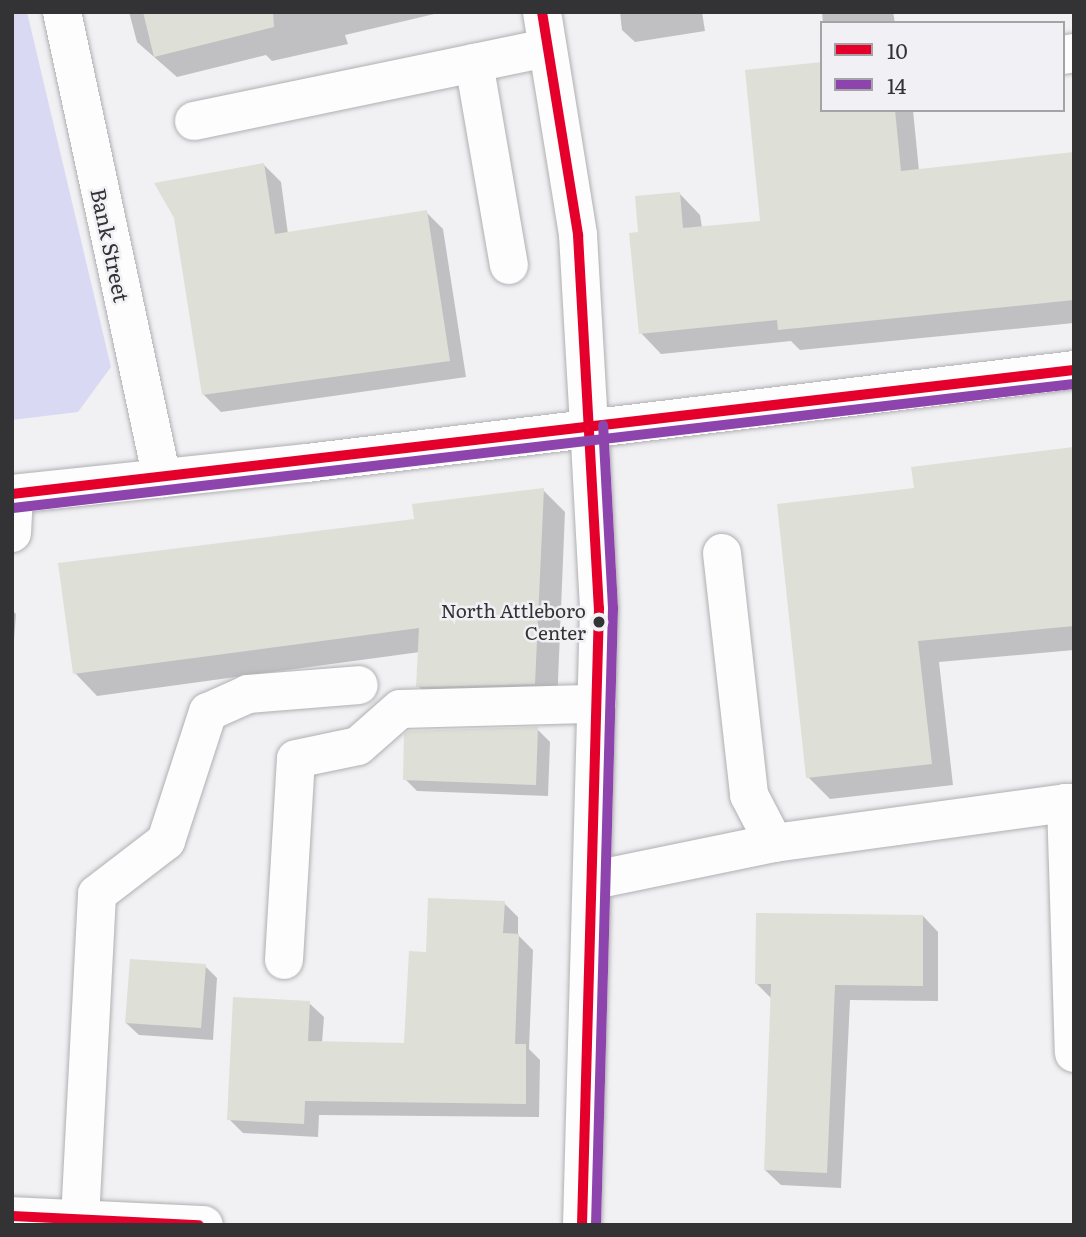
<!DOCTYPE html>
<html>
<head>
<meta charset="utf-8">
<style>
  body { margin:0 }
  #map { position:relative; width:1086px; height:1237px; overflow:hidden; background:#f1f1f4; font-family:Literata,serif }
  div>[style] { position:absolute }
  .green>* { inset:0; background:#d9d9f4 }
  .shadow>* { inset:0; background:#0003 }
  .building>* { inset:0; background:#dee0d7 }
  .roads { filter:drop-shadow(0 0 2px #b0b0b3) drop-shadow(0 0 2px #b0b0b3) }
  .minor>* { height:38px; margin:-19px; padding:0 19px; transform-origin:19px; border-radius:19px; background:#fdfdfd }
  .major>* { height:38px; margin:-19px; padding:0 19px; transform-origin:19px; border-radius:19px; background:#fdfdfd }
  .bus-1>* { height:10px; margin:-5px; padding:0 5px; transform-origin:5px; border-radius:5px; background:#e4002b }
  .bus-2>* { height:10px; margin:-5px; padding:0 5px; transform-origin:5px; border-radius:5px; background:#8e44ad }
  .dots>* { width:19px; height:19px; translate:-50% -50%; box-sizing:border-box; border:4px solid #f0f0f5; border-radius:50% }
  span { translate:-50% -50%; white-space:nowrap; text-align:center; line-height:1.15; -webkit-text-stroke:5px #f0f0f5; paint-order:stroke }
  .bus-label { font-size:19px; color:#333335 }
  .right { translate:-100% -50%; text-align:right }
  .street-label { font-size:21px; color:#333335 }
  .frame { position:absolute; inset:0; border:14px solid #333335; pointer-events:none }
  .legend { position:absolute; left:820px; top:21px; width:245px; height:91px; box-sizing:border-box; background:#f0f0f5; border:2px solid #a4a4a8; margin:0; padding:9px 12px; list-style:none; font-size:21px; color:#333335 }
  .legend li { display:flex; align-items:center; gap:14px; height:35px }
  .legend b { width:35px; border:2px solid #a4a4a8 }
</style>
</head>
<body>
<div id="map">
  <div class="green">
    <div style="clip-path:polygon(12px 12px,27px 12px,111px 367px,78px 412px,12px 420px)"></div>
  </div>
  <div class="shadow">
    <div style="clip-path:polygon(129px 12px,443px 12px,345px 35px,348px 44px,272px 61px,266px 55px,177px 77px,137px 42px)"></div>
    <div style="clip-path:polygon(620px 12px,702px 12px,705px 31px,635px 42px,622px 30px)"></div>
    <div style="clip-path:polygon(822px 12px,893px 12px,895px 23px,823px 23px)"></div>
    <div style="clip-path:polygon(822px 110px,913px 110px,919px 171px,1074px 154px,1074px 323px,800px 350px,791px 341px,661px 354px,641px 333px,640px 233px,680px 194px,700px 215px,702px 228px,762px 222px)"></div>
    <div style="clip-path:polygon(264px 165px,281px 182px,288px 234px,426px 212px,443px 229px,466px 377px,221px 412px,204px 395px)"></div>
    <div style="clip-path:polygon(1074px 449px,1074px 650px,939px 662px,953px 785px,830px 799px,808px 777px,916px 490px)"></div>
    <div style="clip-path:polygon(543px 490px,565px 512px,557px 705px,440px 708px,418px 686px,420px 652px,97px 696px,75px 673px,416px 520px)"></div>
    <div style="clip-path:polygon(12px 610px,16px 614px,12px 665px)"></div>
    <div style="clip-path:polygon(537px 729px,550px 742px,548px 796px,417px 791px,405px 779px)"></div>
    <div style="clip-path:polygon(504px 903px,518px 917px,518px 935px,533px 950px,529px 1049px,540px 1060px,539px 1117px,319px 1115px,318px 1137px,243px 1133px,229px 1119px,309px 1003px,324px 1017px,322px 1043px,406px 1044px,427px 954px)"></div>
    <div style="clip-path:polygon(923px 916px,938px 932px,938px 1001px,850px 1000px,841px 1188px,781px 1185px,765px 1170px,772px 999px,757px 984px)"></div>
    <div style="clip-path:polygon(205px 966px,217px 978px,213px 1040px,139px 1035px,126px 1023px)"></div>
  </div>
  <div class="building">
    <div style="clip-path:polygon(143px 12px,273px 12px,274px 27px,154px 57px)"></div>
    <div style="clip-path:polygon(822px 62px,822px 110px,895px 110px,901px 171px,1074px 152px,1074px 300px,778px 330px,777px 320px,639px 334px,629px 233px,638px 232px,635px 196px,680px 192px,683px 228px,760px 221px,745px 70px)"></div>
    <div style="clip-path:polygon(264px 163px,275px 234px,427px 210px,450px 361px,202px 395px,174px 218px,154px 183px)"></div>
    <div style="clip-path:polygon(1074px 447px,1074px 626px,918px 641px,932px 764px,806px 778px,777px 504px,914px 488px,911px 467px)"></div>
    <div style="clip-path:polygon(544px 488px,535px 684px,416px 687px,419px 628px,73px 674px,58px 563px,414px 519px,412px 504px)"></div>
    <div style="clip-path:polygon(538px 727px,536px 785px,403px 780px,404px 734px,409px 731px)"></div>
    <div style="clip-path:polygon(428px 898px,505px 901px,503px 933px,519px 934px,515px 1044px,526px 1044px,526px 1104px,305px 1101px,304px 1124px,227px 1120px,233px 997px,310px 1001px,308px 1041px,404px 1043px,409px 951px,426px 952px)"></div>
    <div style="clip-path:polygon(756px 913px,923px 915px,923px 986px,835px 985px,827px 1173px,764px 1170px,771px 984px,755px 984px)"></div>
    <div style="clip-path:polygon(130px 959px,206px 964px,201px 1028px,125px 1023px)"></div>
  </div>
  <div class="roads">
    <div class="minor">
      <div style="left:62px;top:12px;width:477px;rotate:77.9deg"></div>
      <div style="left:542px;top:12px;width:226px;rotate:80.8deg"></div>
      <div style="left:578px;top:235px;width:191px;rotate:86.7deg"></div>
      <div style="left:1063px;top:55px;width:11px;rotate:-10deg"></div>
      <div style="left:474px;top:63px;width:205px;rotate:80.2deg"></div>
      <div style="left:194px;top:121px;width:360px;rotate:-11.7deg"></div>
      <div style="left:12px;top:533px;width:39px;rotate:-87deg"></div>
      <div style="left:722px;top:553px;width:244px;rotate:83.6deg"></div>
      <div style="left:749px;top:795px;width:54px;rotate:62.5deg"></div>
      <div style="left:774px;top:843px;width:295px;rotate:-7.8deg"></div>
      <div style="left:1074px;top:803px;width:8px;rotate:180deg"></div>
      <div style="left:1066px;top:803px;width:250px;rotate:88.2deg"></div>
      <div style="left:594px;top:880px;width:184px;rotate:-11.6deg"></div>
      <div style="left:284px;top:960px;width:201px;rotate:-86.6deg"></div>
      <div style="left:296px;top:759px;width:63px;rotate:-11.8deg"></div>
      <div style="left:358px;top:746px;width:56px;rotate:-41.4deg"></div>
      <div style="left:400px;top:709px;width:197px;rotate:-1.5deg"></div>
      <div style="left:12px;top:1216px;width:192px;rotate:2.7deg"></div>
      <div style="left:80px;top:1219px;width:325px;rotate:-87deg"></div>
      <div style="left:97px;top:894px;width:87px;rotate:-37.5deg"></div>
      <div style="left:166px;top:841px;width:136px;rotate:-72deg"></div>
      <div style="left:208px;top:712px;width:44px;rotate:-24.2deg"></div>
      <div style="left:248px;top:694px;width:111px;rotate:-4.6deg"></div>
    </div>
    <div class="major">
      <div style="left:12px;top:494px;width:297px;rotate:-6deg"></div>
      <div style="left:307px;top:463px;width:773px;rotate:-6.91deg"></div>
      <div style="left:582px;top:1225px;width:617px;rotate:-88.42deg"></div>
      <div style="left:599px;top:608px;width:182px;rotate:-93.1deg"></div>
    </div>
  </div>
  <div class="bus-1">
    <div style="left:542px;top:12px;width:226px;rotate:80.8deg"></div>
    <div style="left:578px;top:235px;width:374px;rotate:86.8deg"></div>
    <div style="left:599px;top:608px;width:617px;rotate:91.58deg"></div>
    <div style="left:12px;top:494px;width:1069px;rotate:-6.66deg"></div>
    <div style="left:12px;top:1216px;width:187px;rotate:2.8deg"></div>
  </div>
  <div class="bus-2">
    <div style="left:13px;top:508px;width:1068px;rotate:-6.67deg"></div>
    <div style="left:596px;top:1225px;width:617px;rotate:-88.42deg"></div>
    <div style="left:613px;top:608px;width:183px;rotate:-93.1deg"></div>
  </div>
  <div class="dots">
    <div style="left:599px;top:622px;background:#333335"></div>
  </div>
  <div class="bus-label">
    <span class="right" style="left:586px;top:622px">North Attleboro<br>Center</span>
  </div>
  <div class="street-label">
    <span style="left:111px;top:245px;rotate:78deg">Bank Street</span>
  </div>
  <div class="frame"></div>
  <ul class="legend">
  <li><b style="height:9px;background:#e4002b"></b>10</li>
  <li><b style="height:9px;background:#8e44ad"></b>14</li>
  </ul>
</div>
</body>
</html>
